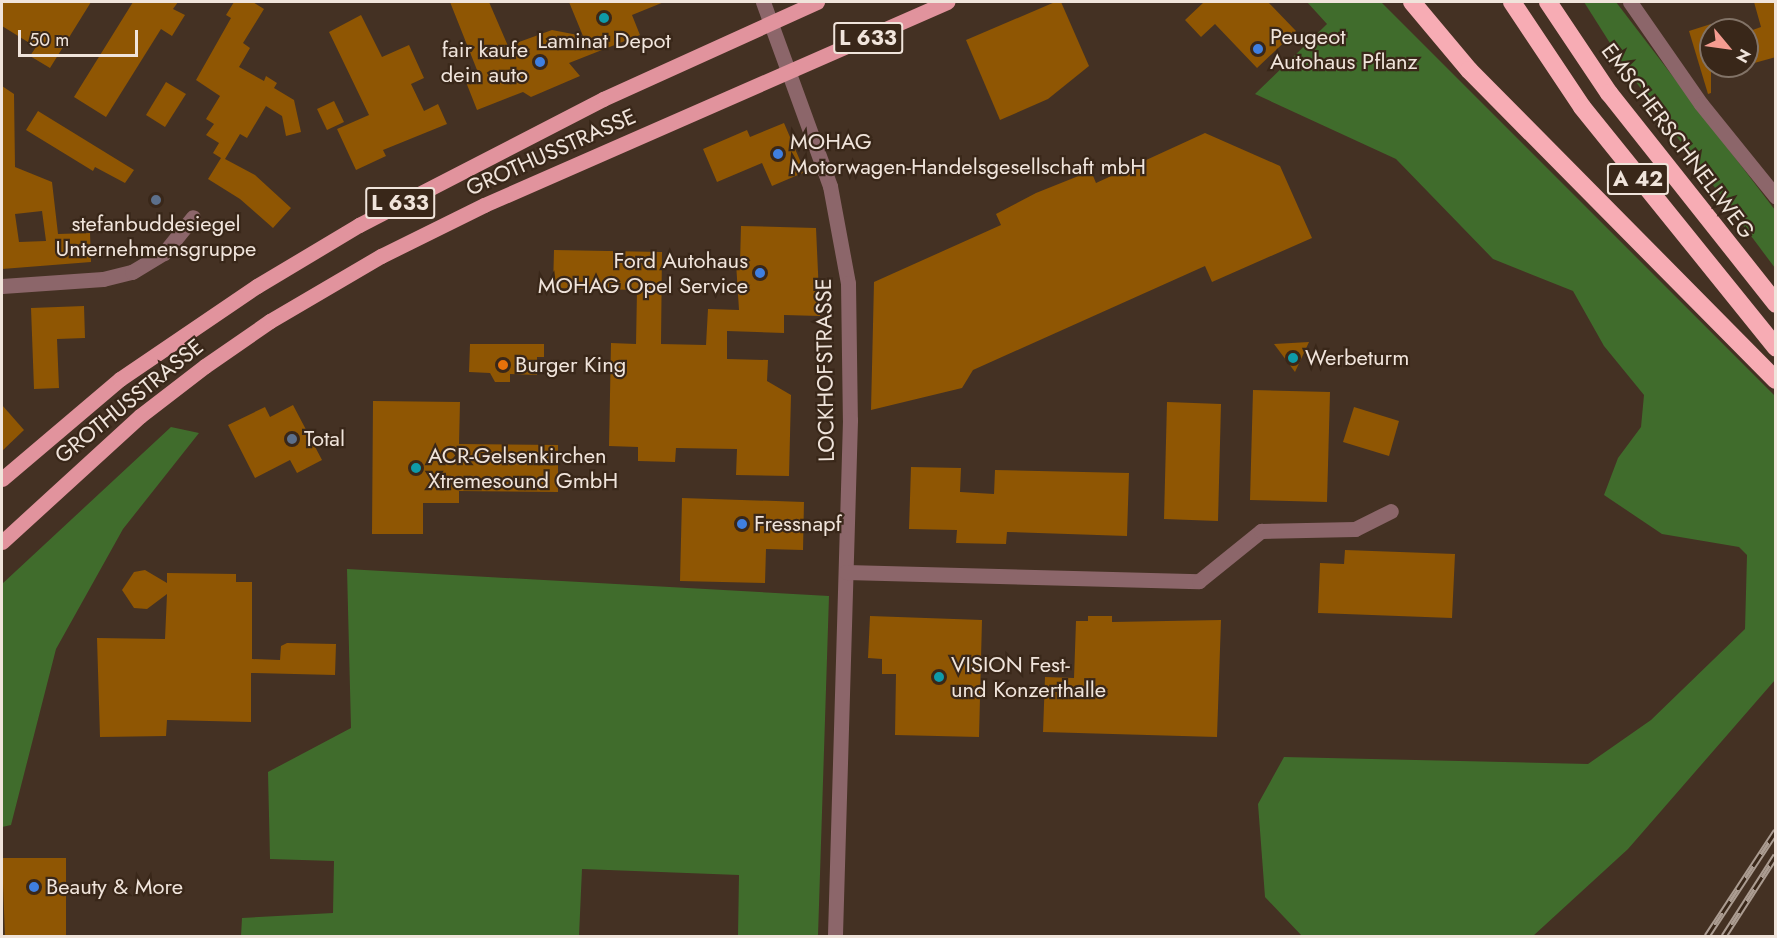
<!DOCTYPE html>
<html>
<head>
<meta charset="utf-8">
<style>
  body { margin:0 }
  #map { position:relative; width:1777px; height:938px; overflow:hidden; background:#443123; font-family:Jost,sans-serif }
  div>[style] { position:absolute }
  .green>* { inset:0; background:#406c2c }
  .building>* { inset:0; background:#8f5603 }
  .street>* { height:15px; margin:-7.5px; padding:0 7.5px; transform-origin:7.5px; border-radius:7.5px; background:#8c666a }
  .primary>* { height:15px; margin:-7.5px; padding:0 7.5px; transform-origin:7.5px; border-radius:7.5px; background:#e1939d }
  .highway>* { height:18px; margin:-9px; padding:0 9px; transform-origin:9px; border-radius:9px; background:#f7acb4 }
  .rail>* { height:7px; margin-top:-3.5px; transform-origin:0; background:repeating-linear-gradient(90deg,#392719 0 14px,#ab9c91 0 28px); box-sizing:border-box; border-block:2px solid #ab9c91 }
  .dots>* { width:16px; height:16px; translate:-50% -50%; box-sizing:border-box; border:3px solid #392719; border-radius:50% }
  span { translate:-50% -50%; white-space:nowrap; text-align:center; line-height:1.15; -webkit-text-stroke:4.5px #392719; paint-order:stroke }
  .shield-label span { padding:2px 4px; background:#392719; border:2px solid; border-radius:4px; -webkit-text-stroke-width:0 }
  .shield-label { font-size:21px; color:#f0e4db; font-weight:700 }
  .poi-label { font-size:22px; color:#f0e4db }
  .left { translate:0 -50%; text-align:left }
  .right { translate:-100% -50%; text-align:right }
  .street-label { font-size:22px; color:#f0e4db }
  .frame { position:absolute; inset:0; border:3px solid #f0e4db; pointer-events:none }
  .north { position:absolute; left:1699px; top:18px; width:60px; height:60px; box-sizing:border-box; background:#392719; border:2px solid #827367; border-radius:50%; rotate:119deg; font-size:16px; font-weight:700; line-height:24px; text-align:center; color:#f0e4db }
  .north::after { content:''; display:block; margin:auto; width:21px; height:27px; background:#f59c91; clip-path:polygon(50% 0,100% 100%,50% 72%,0 100%) }
  .scale { position:absolute; left:18px; top:30px; width:120px; height:27px; box-sizing:border-box; border:3px solid #f0e4db; border-top:0; padding-left:8px; font-size:18px; line-height:21px; white-space:nowrap; color:#f0e4db; -webkit-text-stroke:4px #392719; paint-order:stroke }
</style>
</head>
<body>
<div id="map">
  <div class="green">
    <div style="clip-path:polygon(1307px 2px,1381px 2px,1775px 396px,1775px 680px,1628px 849px,1533px 936px,1302px 936px,1265px 897px,1258px 804px,1284px 757px,1588px 764px,1651px 720px,1745px 629px,1747px 555px,1739px 547px,1662px 534px,1604px 495px,1618px 458px,1641px 427px,1644px 395px,1604px 346px,1573px 291px,1493px 259px,1396px 159px,1255px 94px,1327px 24px)"></div>
    <div style="clip-path:polygon(1584px 2px,1616px 2px,1775px 210px,1775px 268px,1627px 70px)"></div>
    <div style="clip-path:polygon(171px 427px,199px 433px,123px 529px,56px 649px,11px 825px,2px 827px,2px 584px)"></div>
    <div style="clip-path:polygon(347px 569px,829px 596px,818px 936px,738px 936px,739px 875px,582px 869px,579px 936px,241px 936px,242px 918px,333px 913px,334px 861px,270px 859px,268px 772px,351px 728px)"></div>
  </div>
  <div class="building">
    <div style="clip-path:polygon(2px 2px,91px 2px,50px 68px,30px 56px,36px 47px,2px 26px)"></div>
    <div style="clip-path:polygon(133px 2px,178px 2px,173px 9px,185px 15px,172px 36px,161px 29px,106px 117px,74px 97px)"></div>
    <div style="clip-path:polygon(234px 2px,253px 2px,264px 9px,243px 43px,250px 48px,239px 67px,264px 81px,266px 76px,277px 83px,274px 88px,294px 100px,301px 132px,286px 136px,282px 116px,266px 106px,247px 138px,240px 134px,225px 159px,255px 175px,291px 208px,273px 228px,240px 199px,208px 179px,221px 158px,213px 153px,219px 143px,206px 135px,214px 124px,206px 119px,220px 96px,196px 80px,231px 18px,226px 15px)"></div>
    <div style="clip-path:polygon(450px 2px,489px 2px,508px 46px,552px 30px,583px 36px,569px 2px,664px 2px,632px 15px,640px 35px,569px 63px,580px 76px,531px 97px,523px 92px,477px 110px,466px 82px,471px 79px,469px 73px,477px 70px)"></div>
    <div style="clip-path:polygon(1055px 2px,1061px 2px,1089px 66px,1048px 99px,1000px 120px,966px 40px)"></div>
    <div style="clip-path:polygon(1204px 2px,1268px 2px,1296px 31px,1257px 68px,1215px 24px,1201px 37px,1185px 20px)"></div>
    <div style="clip-path:polygon(1754px 2px,1776px 2px,1776px 57px,1747px 65px,1747px 32px,1761px 27px)"></div>
    <div style="clip-path:polygon(361px 15px,382px 57px,409px 45px,424px 78px,411px 84px,424px 111px,438px 104px,447px 124px,383px 150px,386px 156px,356px 170px,337px 129px,369px 115px,329px 32px)"></div>
    <div style="clip-path:polygon(1711px 24px,1711px 93px,1708px 94px,1689px 31px)"></div>
    <div style="clip-path:polygon(166px 82px,186px 94px,165px 127px,146px 115px)"></div>
    <div style="clip-path:polygon(evenodd,2px 86px,14px 94px,15px 167px,52px 182px,58px 234px,90px 233px,91px 262px,2px 269px,2px 86px,42px 211px,46px 241px,19px 242px,15px 214px,42px 211px)"></div>
    <div style="clip-path:polygon(334px 101px,344px 122px,327px 130px,317px 109px)"></div>
    <div style="clip-path:polygon(38px 111px,134px 170px,125px 183px,95px 167px,93px 171px,26px 130px)"></div>
    <div style="clip-path:polygon(784px 123px,805px 172px,772px 186px,762px 163px,717px 182px,703px 149px,747px 130px,750px 137px)"></div>
    <div style="clip-path:polygon(1205px 133px,1280px 166px,1312px 238px,1212px 282px,1205px 266px,973px 370px,962px 388px,871px 410px,874px 282px,1001px 225px,996px 214px,1036px 193px,1091px 171px,1096px 183px)"></div>
    <div style="clip-path:polygon(741px 226px,816px 228px,820px 316px,784px 315px,784px 333px,727px 331px,727px 359px,768px 360px,767px 381px,791px 395px,789px 476px,736px 475px,737px 449px,676px 448px,675px 462px,638px 461px,638px 447px,609px 446px,611px 343px,636px 344px,637px 290px,553px 288px,554px 250px,662px 252px,661px 344px,706px 345px,708px 309px,739px 310px,736px 263px,740px 263px)"></div>
    <div style="clip-path:polygon(84px 306px,85px 338px,57px 339px,59px 388px,34px 389px,31px 308px)"></div>
    <div style="clip-path:polygon(1309px 342px,1295px 372px,1274px 344px)"></div>
    <div style="clip-path:polygon(470px 344px,544px 344px,544px 357px,537px 357px,537px 375px,510px 374px,510px 382px,495px 382px,490px 373px,469px 372px)"></div>
    <div style="clip-path:polygon(1253px 390px,1330px 392px,1327px 502px,1250px 500px)"></div>
    <div style="clip-path:polygon(373px 401px,460px 402px,459px 444px,558px 445px,558px 492px,459px 491px,459px 503px,423px 503px,423px 534px,372px 534px)"></div>
    <div style="clip-path:polygon(1167px 402px,1221px 404px,1218px 521px,1164px 519px)"></div>
    <div style="clip-path:polygon(2px 405px,24px 430px,2px 451px)"></div>
    <div style="clip-path:polygon(293px 405px,322px 460px,297px 473px,290px 460px,255px 478px,228px 425px,265px 407px,270px 417px)"></div>
    <div style="clip-path:polygon(1354px 407px,1399px 421px,1389px 456px,1343px 442px)"></div>
    <div style="clip-path:polygon(911px 467px,961px 468px,960px 492px,994px 494px,995px 470px,1129px 473px,1127px 536px,1007px 532px,1006px 544px,956px 543px,957px 530px,909px 529px)"></div>
    <div style="clip-path:polygon(682px 498px,804px 502px,803px 550px,766px 549px,765px 583px,680px 581px)"></div>
    <div style="clip-path:polygon(1345px 550px,1455px 554px,1452px 618px,1318px 613px,1320px 563px,1344px 564px)"></div>
    <div style="clip-path:polygon(145px 570px,167px 583px,167px 573px,236px 574px,236px 582px,252px 582px,252px 659px,280px 660px,281px 646px,287px 643px,336px 644px,335px 675px,251px 673px,251px 722px,167px 720px,166px 736px,100px 737px,97px 638px,165px 639px,167px 594px,147px 609px,134px 608px,122px 590px,134px 572px)"></div>
    <div style="clip-path:polygon(870px 616px,982px 620px,979px 737px,895px 735px,896px 674px,882px 674px,882px 659px,868px 658px)"></div>
    <div style="clip-path:polygon(1088px 616px,1112px 616px,1112px 622px,1221px 620px,1217px 737px,1043px 732px,1045px 677px,1074px 678px,1076px 621px,1088px 621px)"></div>
    <div style="clip-path:polygon(2px 858px,66px 858px,66px 936px,5px 936px)"></div>
  </div>
  <div class="street">
    <div style="left:763px;top:2px;width:196px;rotate:70deg"></div>
    <div style="left:830px;top:186px;width:99px;rotate:79.5deg"></div>
    <div style="left:848px;top:283px;width:137px;rotate:89.2deg"></div>
    <div style="left:850px;top:420px;width:516px;rotate:91.67deg"></div>
    <div style="left:1630px;top:2px;width:124px;rotate:55.2deg"></div>
    <div style="left:1701px;top:104px;width:119px;rotate:51.1deg"></div>
    <div style="left:2px;top:286px;width:101px;rotate:-4deg"></div>
    <div style="left:103px;top:279px;width:30px;rotate:-14deg"></div>
    <div style="left:132px;top:272px;width:37px;rotate:-31deg"></div>
    <div style="left:164px;top:253px;width:46px;rotate:-51.1deg"></div>
    <div style="left:846px;top:572px;width:353px;rotate:1.5deg"></div>
    <div style="left:1199px;top:581px;width:80px;rotate:-38.9deg"></div>
    <div style="left:1261px;top:531px;width:94px;rotate:-1.2deg"></div>
    <div style="left:1355px;top:529px;width:40px;rotate:-26.6deg"></div>
  </div>
  <div class="primary">
    <div style="left:2px;top:479px;width:155px;rotate:-40.3deg"></div>
    <div style="left:120px;top:379px;width:166px;rotate:-34.2deg"></div>
    <div style="left:257px;top:286px;width:119px;rotate:-30.9deg"></div>
    <div style="left:359px;top:225px;width:275px;rotate:-27.3deg"></div>
    <div style="left:603px;top:99px;width:235px;rotate:-24.4deg"></div>
    <div style="left:2px;top:542px;width:187px;rotate:-42.4deg"></div>
    <div style="left:140px;top:416px;width:82px;rotate:-37.6deg"></div>
    <div style="left:205px;top:366px;width:79px;rotate:-34.7deg"></div>
    <div style="left:270px;top:321px;width:129px;rotate:-30.4deg"></div>
    <div style="left:381px;top:256px;width:115px;rotate:-26.3deg"></div>
    <div style="left:484px;top:205px;width:506px;rotate:-23.67deg"></div>
  </div>
  <div class="highway">
    <div style="left:1412px;top:2px;width:89px;rotate:50deg"></div>
    <div style="left:1469px;top:70px;width:436px;rotate:45.3deg"></div>
    <div style="left:1512px;top:2px;width:126px;rotate:56.3deg"></div>
    <div style="left:1582px;top:107px;width:309px;rotate:51.1deg"></div>
    <div style="left:1548px;top:2px;width:110px;rotate:56.2deg"></div>
    <div style="left:1609px;top:93px;width:269px;rotate:51.6deg"></div>
  </div>
  <div class="rail">
    <div style="left:1707px;top:936px;width:126px;rotate:-56.7deg"></div>
    <div style="left:1724px;top:936px;width:96px;rotate:-57.3deg"></div>
  </div>
  <div class="dots">
    <div style="left:604px;top:18px;background:#0f9aa8"></div>
    <div style="left:1258px;top:49px;background:#3f7fe0"></div>
    <div style="left:540px;top:62px;background:#3f7fe0"></div>
    <div style="left:778px;top:154px;background:#3f7fe0"></div>
    <div style="left:156px;top:200px;background:#5c6f8a"></div>
    <div style="left:760px;top:273px;background:#3f7fe0"></div>
    <div style="left:1293px;top:358px;background:#0f9aa8"></div>
    <div style="left:503px;top:365px;background:#e8710a"></div>
    <div style="left:292px;top:439px;background:#5c6f8a"></div>
    <div style="left:416px;top:468px;background:#0f9aa8"></div>
    <div style="left:742px;top:524px;background:#3f7fe0"></div>
    <div style="left:939px;top:677px;background:#0f9aa8"></div>
    <div style="left:34px;top:887px;background:#3f7fe0"></div>
  </div>
  <div class="shield-label">
    <span style="left:868px;top:38px">L 633</span>
    <span style="left:1638px;top:179px">A 42</span>
    <span style="left:400px;top:203px">L 633</span>
  </div>
  <div class="poi-label">
    <span class="left" style="left:1270px;top:49px">Peugeot<br>Autohaus Pflanz</span>
    <span style="left:604px;top:41px">Laminat Depot</span>
    <span class="right" style="left:528px;top:62px">fair kaufe<br>dein auto</span>
    <span class="left" style="left:790px;top:154px">MOHAG<br>Motorwagen-Handelsgesellschaft mbH</span>
    <span style="left:156px;top:236px">stefanbuddesiegel<br>Unternehmensgruppe</span>
    <span class="right" style="left:748px;top:273px">Ford Autohaus<br>MOHAG Opel Service</span>
    <span class="left" style="left:1305px;top:358px">Werbeturm</span>
    <span class="left" style="left:515px;top:365px">Burger King</span>
    <span class="left" style="left:304px;top:439px">Total</span>
    <span class="left" style="left:428px;top:468px">ACR-Gelsenkirchen<br>Xtremesound GmbH</span>
    <span class="left" style="left:754px;top:524px">Fressnapf</span>
    <span class="left" style="left:951px;top:677px">VISION Fest-<br>und Konzerthalle</span>
    <span class="left" style="left:46px;top:887px">Beauty &amp; More</span>
  </div>
  <div class="street-label">
    <span style="left:1678px;top:141px;rotate:53deg">EMSCHERSCHNELLWEG</span>
    <span style="left:551px;top:152px;rotate:-24deg">GROTHUSSTRASSE</span>
    <span style="left:825px;top:370px;rotate:-91deg">LOCKHOFSTRASSE</span>
    <span style="left:129px;top:401px;rotate:-39deg">GROTHUSSTRASSE</span>
  </div>
  <div class="frame"></div>
  <div class="north">N</div>
  <div class="scale">50 m</div>
</div>
</body>
</html>
